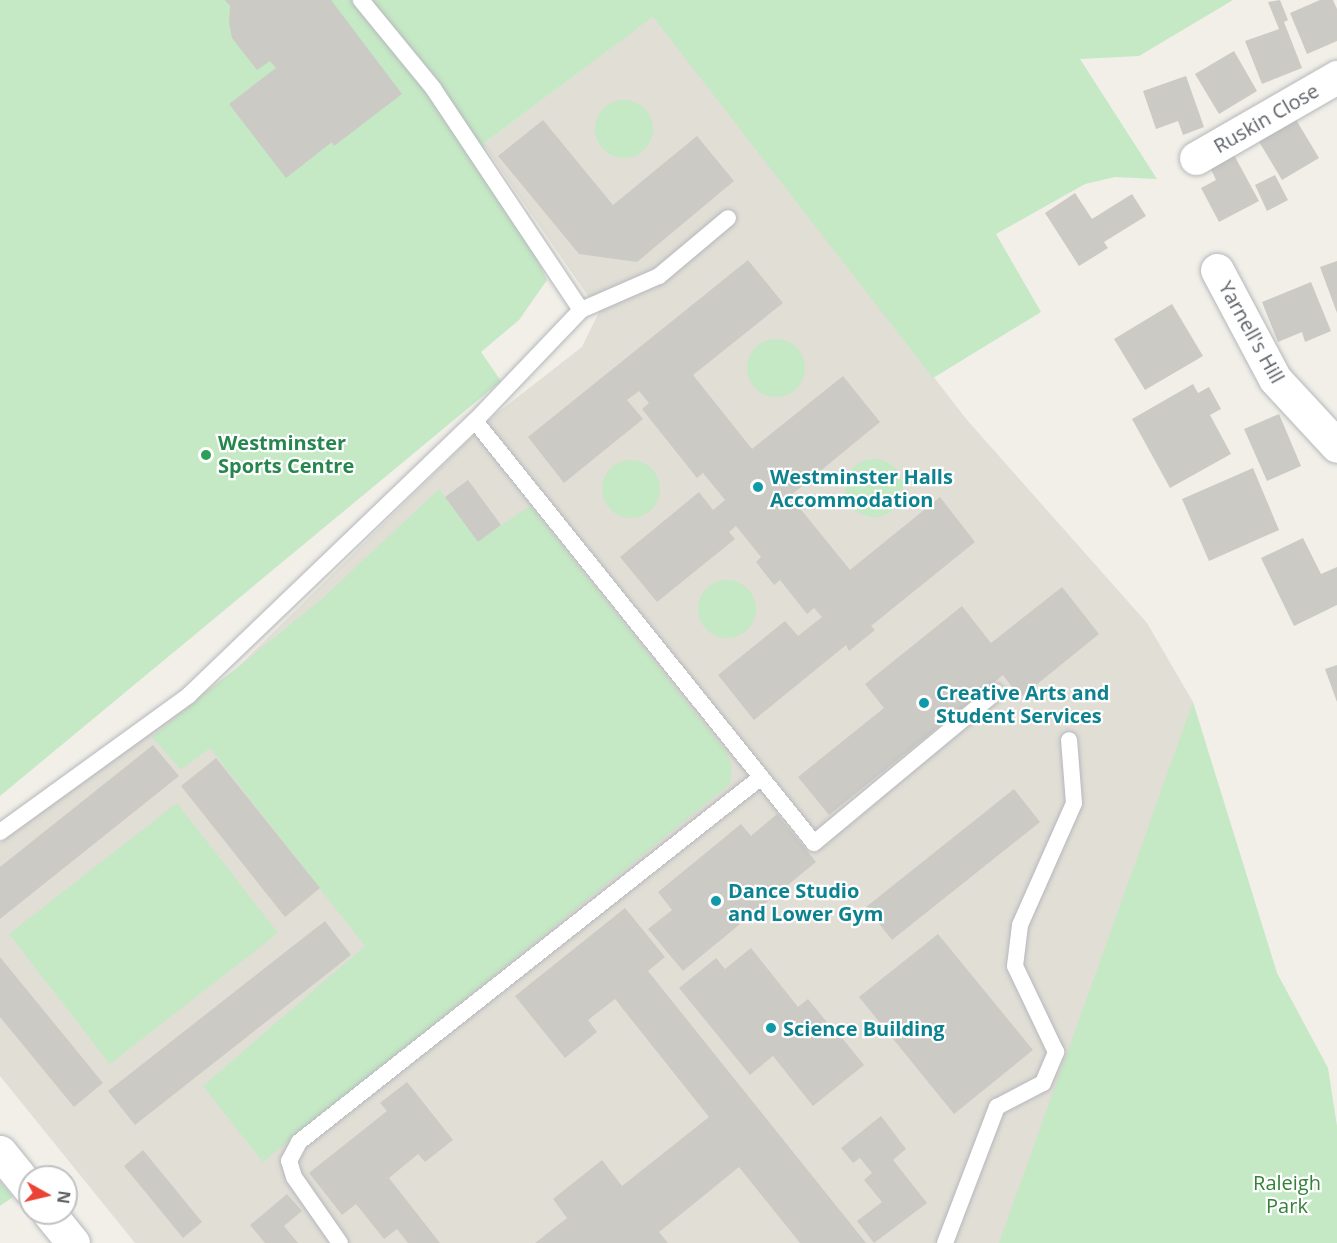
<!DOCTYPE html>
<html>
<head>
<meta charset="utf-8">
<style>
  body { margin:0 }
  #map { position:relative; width:1337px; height:1243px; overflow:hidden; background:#f1efe8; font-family:"Open Sans",sans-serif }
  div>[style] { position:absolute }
  .education>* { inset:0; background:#e1ded6 }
  .green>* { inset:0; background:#c5e8c5 }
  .round { border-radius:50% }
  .building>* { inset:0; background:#cccac5 }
  .roads { filter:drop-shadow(0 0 2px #b5b8bc) drop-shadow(0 0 2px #b5b8bc) }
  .service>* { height:16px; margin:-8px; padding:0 8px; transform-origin:8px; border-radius:8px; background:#fff }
  .minor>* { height:33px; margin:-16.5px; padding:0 16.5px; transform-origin:16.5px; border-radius:16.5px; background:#fff }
  .dots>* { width:16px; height:16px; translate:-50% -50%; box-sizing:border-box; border:3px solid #fff; border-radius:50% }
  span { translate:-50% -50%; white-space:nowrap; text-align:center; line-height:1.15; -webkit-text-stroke:4.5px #fff; paint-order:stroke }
  .street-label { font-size:20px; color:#5f6368 }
  .leisure-label { font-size:20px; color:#27864d; font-weight:700 }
  .left { translate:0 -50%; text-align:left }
  .culture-label { font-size:20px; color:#0d838f; font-weight:700 }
  .park-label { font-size:20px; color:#348238 }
  .north { position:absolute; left:18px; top:1165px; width:60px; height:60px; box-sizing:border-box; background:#fff; border:2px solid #bfc1c3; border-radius:50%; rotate:98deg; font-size:16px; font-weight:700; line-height:24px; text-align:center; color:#5f6368 }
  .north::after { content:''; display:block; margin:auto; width:21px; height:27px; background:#ea4335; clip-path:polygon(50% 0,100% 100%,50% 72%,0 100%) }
</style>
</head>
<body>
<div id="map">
  <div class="education">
    <div style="clip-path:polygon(654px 16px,967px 420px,1147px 623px,1193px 702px,1240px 1243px,135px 1243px,0 1076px,0 843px,237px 668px,492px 417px,582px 347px,599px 312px,483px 144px)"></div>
  </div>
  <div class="green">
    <div style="clip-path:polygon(0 0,1233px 0,1139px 56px,1080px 59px,1157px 179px,1115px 177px,1085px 184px,996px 234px,1041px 312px,933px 378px,653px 17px,483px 144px,547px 280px,519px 320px,481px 352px,501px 381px,0 796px)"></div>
    <div class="round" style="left:595px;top:100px;width:58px;height:58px"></div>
    <div class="round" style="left:747px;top:339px;width:58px;height:58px"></div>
    <div class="round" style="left:845px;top:459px;width:58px;height:58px"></div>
    <div class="round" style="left:602px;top:460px;width:58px;height:58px"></div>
    <div style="clip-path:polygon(439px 489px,478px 541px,530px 506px,727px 753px,732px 768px,730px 784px,263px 1162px,203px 1086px,365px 946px,210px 748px,181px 770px,152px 737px,323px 598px)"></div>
    <div class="round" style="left:698px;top:580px;width:58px;height:58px"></div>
    <div style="clip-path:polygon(1193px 702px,1277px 973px,1328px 1068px,1337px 1126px,1337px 1243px,999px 1243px)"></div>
    <div style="clip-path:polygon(177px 803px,278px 933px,110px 1064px,9px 934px)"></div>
    <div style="clip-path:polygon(0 1181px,13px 1197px,0 1206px)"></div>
  </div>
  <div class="building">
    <div style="clip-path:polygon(225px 0,331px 0,402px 94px,334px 146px,332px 142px,286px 178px,229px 104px,276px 68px,270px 61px,257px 70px,232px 38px,229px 23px,230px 6px)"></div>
    <div style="clip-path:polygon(1280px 0,1288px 20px,1284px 22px,1302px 68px,1262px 84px,1245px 41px,1279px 29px,1268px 2px)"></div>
    <div style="clip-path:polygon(1320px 0,1333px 0,1337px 9px,1337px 41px,1307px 54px,1290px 13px)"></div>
    <div style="clip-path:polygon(1234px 51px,1257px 91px,1219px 114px,1195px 74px)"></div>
    <div style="clip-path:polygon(1186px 76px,1204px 127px,1183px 135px,1178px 121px,1156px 129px,1143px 91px)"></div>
    <div style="clip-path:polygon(1295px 118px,1319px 158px,1282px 180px,1258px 140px)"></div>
    <div style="clip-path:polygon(543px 120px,613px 205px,697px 136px,734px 181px,637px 262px,579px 254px,498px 156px)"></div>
    <div style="clip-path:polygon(1234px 155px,1259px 201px,1219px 222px,1201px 188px,1216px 180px,1210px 167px)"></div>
    <div style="clip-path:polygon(1275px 175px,1288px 200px,1267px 211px,1255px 185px)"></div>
    <div style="clip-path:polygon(1075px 193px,1092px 219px,1132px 194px,1146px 216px,1104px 242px,1108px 248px,1079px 266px,1045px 213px)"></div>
    <div style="clip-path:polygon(748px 260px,783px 303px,693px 375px,752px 449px,843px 376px,880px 422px,790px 496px,850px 570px,940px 497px,975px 542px,871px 626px,875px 630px,849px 651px,846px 645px,754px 720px,718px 675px,785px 621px,798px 636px,822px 617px,814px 608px,807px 614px,780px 580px,774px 585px,756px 562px,761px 557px,736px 526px,729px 532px,735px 539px,657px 602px,620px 557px,699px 492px,713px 510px,725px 500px,703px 473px,697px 478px,642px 409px,649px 403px,639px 391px,627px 400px,643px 419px,564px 483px,528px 437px)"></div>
    <div style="clip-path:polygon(1337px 261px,1337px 313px,1320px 267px)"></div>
    <div style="clip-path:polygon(1311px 282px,1331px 331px,1305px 342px,1302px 332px,1278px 342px,1262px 302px)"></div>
    <div style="clip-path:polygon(1172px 304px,1203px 356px,1145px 390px,1114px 339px)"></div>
    <div style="clip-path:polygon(1193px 384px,1198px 393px,1209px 387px,1221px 409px,1210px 415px,1231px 454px,1170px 488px,1132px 419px)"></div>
    <div style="clip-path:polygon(1279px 414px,1301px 466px,1267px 481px,1244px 429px)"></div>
    <div style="clip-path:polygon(1253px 468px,1279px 530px,1209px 561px,1182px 499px)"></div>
    <div style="clip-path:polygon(468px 480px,501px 525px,478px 542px,445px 497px)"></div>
    <div style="clip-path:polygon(1303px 538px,1321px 574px,1337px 567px,1337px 605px,1294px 626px,1261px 558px)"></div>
    <div style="clip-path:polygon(1062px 587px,1099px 634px,1020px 698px,1003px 675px,829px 815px,798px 777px,884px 708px,865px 684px,962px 606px,991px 643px)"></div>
    <div style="clip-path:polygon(1337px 665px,1337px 702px,1325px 669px)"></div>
    <div style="clip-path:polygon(153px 745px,179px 776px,0 919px,0 867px)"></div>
    <div style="clip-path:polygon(216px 758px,320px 888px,285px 917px,181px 786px)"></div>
    <div style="clip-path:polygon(1014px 789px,1040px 822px,892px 940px,866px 907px)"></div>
    <div style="clip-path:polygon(777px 814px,816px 862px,683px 971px,648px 929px,672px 910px,658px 892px,741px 824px,751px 836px)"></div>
    <div style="clip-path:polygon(625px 908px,665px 957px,648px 971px,866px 1243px,800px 1243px,739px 1167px,659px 1232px,668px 1243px,535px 1243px,567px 1218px,553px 1199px,602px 1160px,622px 1186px,709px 1117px,615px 999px,588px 1020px,597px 1032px,565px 1058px,515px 996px)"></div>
    <div style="clip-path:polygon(325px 921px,351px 955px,135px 1125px,108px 1091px)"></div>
    <div style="clip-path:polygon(938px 934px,1033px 1050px,954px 1114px,859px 997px)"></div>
    <div style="clip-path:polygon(751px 948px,798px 1007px,808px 999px,831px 1027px,828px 1030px,834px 1037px,838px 1033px,864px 1065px,813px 1106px,773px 1056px,750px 1075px,679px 988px,716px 958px,725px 969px)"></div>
    <div style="clip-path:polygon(0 957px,103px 1083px,74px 1107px,0 1017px)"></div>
    <div style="clip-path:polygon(407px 1082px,453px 1140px,425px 1162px,418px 1154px,389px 1178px,440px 1243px,408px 1243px,397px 1229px,384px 1239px,356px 1204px,342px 1215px,309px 1173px,387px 1111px,380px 1103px)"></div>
    <div style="clip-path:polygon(881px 1116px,906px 1149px,893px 1160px,927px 1203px,874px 1243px,857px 1221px,882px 1202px,864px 1180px,872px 1173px,860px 1158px,853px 1163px,841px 1148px)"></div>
    <div style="clip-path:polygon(143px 1150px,202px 1222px,183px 1238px,124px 1166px)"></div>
    <div style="clip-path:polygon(287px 1194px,302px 1211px,284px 1226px,298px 1243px,265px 1243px,250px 1225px)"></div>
  </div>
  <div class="roads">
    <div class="service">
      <div style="left:581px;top:310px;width:85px;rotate:-23.6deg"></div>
      <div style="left:659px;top:276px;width:90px;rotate:-40deg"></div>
      <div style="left:475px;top:421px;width:541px;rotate:51.22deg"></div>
      <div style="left:814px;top:843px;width:236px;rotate:-39.7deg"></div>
      <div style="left:0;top:832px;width:233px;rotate:-35.9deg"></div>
      <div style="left:189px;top:695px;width:396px;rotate:-43.8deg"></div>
      <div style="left:475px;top:421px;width:153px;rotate:-46.3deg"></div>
      <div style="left:581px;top:310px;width:267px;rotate:-123.7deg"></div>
      <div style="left:433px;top:88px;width:114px;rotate:-129.3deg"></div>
      <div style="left:340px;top:1243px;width:80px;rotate:-124.9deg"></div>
      <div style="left:294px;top:1177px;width:17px;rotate:-107deg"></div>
      <div style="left:289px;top:1161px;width:21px;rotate:-62deg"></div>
      <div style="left:299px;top:1142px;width:587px;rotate:-38.29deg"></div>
      <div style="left:945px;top:1243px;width:146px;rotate:-69.1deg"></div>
      <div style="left:997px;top:1107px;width:52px;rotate:-27.6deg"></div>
      <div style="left:1043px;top:1083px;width:34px;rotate:-67deg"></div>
      <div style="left:1056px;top:1052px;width:95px;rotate:-115.5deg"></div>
      <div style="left:1015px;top:966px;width:41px;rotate:-83deg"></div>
      <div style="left:1020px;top:925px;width:133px;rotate:-66.1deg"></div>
      <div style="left:1074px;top:803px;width:63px;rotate:-94.5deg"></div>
    </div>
    <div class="minor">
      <div style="left:1196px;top:158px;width:163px;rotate:-29.9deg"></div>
      <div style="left:1217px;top:270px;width:123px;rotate:62deg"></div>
      <div style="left:1275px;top:379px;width:91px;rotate:47.2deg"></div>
      <div style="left:0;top:1152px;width:48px;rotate:51deg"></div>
      <div style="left:49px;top:1213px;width:38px;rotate:51deg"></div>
    </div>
  </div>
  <div class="dots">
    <div style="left:206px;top:455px;background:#2e9e5b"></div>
    <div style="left:758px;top:487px;background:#0f9aa8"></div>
    <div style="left:924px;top:703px;background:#0f9aa8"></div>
    <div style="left:716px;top:901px;background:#0f9aa8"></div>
    <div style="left:771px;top:1028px;background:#0f9aa8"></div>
  </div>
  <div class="street-label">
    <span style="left:1266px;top:118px;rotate:-30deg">Ruskin Close</span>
    <span style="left:1252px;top:332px;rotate:61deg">Yarnell's Hill</span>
  </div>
  <div class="leisure-label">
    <span class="left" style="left:218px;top:454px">Westminster<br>Sports Centre</span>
  </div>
  <div class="culture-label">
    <span class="left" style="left:770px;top:488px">Westminster Halls<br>Accommodation</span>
    <span class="left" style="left:936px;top:704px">Creative Arts and<br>Student Services</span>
    <span class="left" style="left:728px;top:902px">Dance Studio<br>and Lower Gym</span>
    <span class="left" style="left:783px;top:1028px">Science Building</span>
  </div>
  <div class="park-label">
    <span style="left:1287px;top:1194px">Raleigh<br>Park</span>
  </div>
  <div class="north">N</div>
</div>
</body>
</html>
